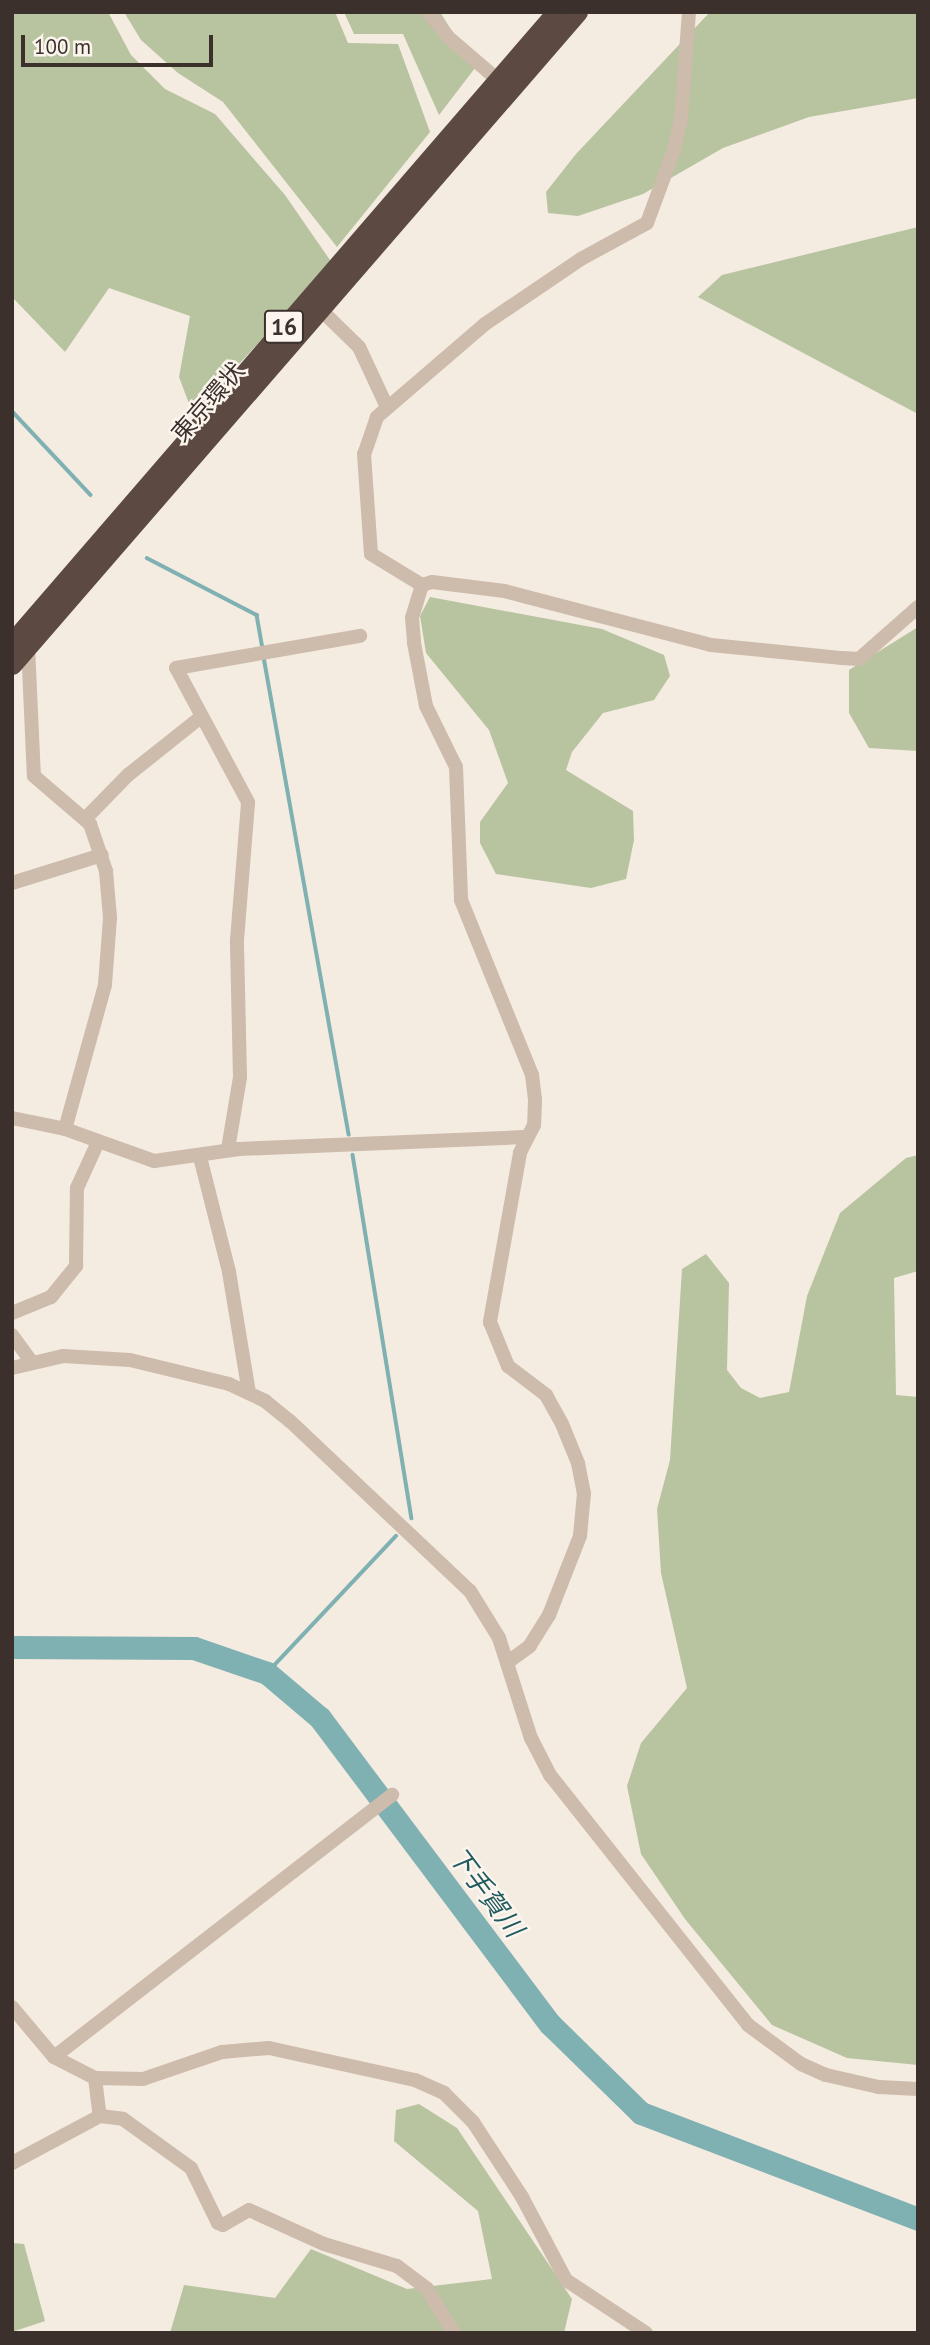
<!DOCTYPE html>
<html>
<head>
<meta charset="utf-8">
<style>
  body { margin:0 }
  #map { position:relative; width:930px; height:2345px; overflow:hidden; background:#f4ebe1; font-family:"PT Sans","Noto Sans JP",sans-serif }
  div>[style] { position:absolute }
  .green>* { inset:0; background:#b8c4a0 }
  .stream>* { height:3.5px; margin:-1.75px; padding:0 1.75px; transform-origin:1.75px; border-radius:1.75px; background:#7fb0b2 }
  .river>* { height:23px; margin:-11.5px; padding:0 11.5px; transform-origin:11.5px; border-radius:11.5px; background:#7fb0b2 }
  .minor>* { height:14px; margin:-7px; padding:0 7px; transform-origin:7px; border-radius:7px; background:#cdbbac }
  .highway>* { height:19px; margin:-9.5px; padding:0 9.5px; transform-origin:9.5px; border-radius:9.5px; background:#5c4a42 }
  span { translate:-50% -50%; white-space:nowrap; text-align:center; line-height:1.15; -webkit-text-stroke:5px #fbf5ee; paint-order:stroke }
  .shield-label span { padding:2px 5px; background:#fbf5ee; border:2px solid; border-radius:5px; -webkit-text-stroke-width:0 }
  .shield-label { font-size:23px; color:#3b302b; font-weight:700 }
  .street-label { font-size:24px; color:#3b302b }
  .water-label { font-size:26px; color:#1f5a5e; font-style:italic }
  .frame { position:absolute; inset:0; border:14px solid #3b302b; pointer-events:none }
  .scale { position:absolute; left:21px; top:35px; width:192px; height:32px; box-sizing:border-box; border:4px solid #3b302b; border-top:0; padding-left:9px; font-size:21px; line-height:24px; white-space:nowrap; color:#3b302b; -webkit-text-stroke:5px #fbf5ee; paint-order:stroke }
</style>
</head>
<body>
<div id="map">
  <div class="green">
    <div style="clip-path:polygon(12px 12px,108px 12px,131px 55px,165px 89px,215px 114px,285px 195px,332px 263px,193px 414px,179px 377px,190px 316px,109px 288px,65px 352px,12px 297px)"></div>
    <div style="clip-path:polygon(124px 12px,335px 12px,348px 43px,398px 44px,430px 132px,337px 247px,223px 102px,178px 73px,141px 40px)"></div>
    <div style="clip-path:polygon(344px 12px,440px 12px,475px 68px,439px 115px,403px 34px,354px 34px)"></div>
    <div style="clip-path:polygon(710px 12px,918px 12px,918px 98px,809px 117px,723px 148px,643px 194px,578px 216px,548px 213px,546px 192px,576px 154px)"></div>
    <div style="clip-path:polygon(918px 227px,918px 414px,698px 297px,722px 275px)"></div>
    <div style="clip-path:polygon(430px 597px,602px 629px,664px 655px,670px 676px,654px 700px,603px 713px,572px 752px,566px 770px,633px 811px,634px 840px,626px 879px,591px 888px,496px 874px,480px 843px,480px 822px,508px 783px,489px 730px,426px 653px,420px 616px)"></div>
    <div style="clip-path:polygon(918px 627px,918px 751px,869px 748px,849px 713px,849px 670px)"></div>
    <div style="clip-path:polygon(918px 1155px,918px 1271px,894px 1278px,896px 1395px,918px 1397px,918px 2065px,847px 2058px,772px 2025px,685px 1919px,641px 1854px,627px 1786px,641px 1743px,687px 1688px,661px 1573px,657px 1509px,670px 1460px,682px 1269px,706px 1254px,729px 1283px,727px 1370px,741px 1388px,760px 1398px,789px 1392px,807px 1296px,840px 1213px,906px 1158px)"></div>
    <div style="clip-path:polygon(419px 2104px,457px 2128px,572px 2299px,564px 2333px,170px 2333px,184px 2285px,275px 2298px,311px 2249px,407px 2289px,492px 2279px,478px 2211px,394px 2141px,396px 2110px)"></div>
    <div style="clip-path:polygon(12px 2243px,24px 2244px,45px 2321px,12px 2332px)"></div>
  </div>
  <div class="stream">
    <div style="left:12px;top:411px;width:115px;rotate:46.8deg"></div>
    <div style="left:147px;top:558px;width:124px;rotate:27.4deg"></div>
    <div style="left:257px;top:615px;width:36px;rotate:80deg"></div>
    <div style="left:264px;top:657px;width:485px;rotate:79.9deg"></div>
    <div style="left:353px;top:1155px;width:368px;rotate:80.8deg"></div>
    <div style="left:267px;top:1673px;width:188px;rotate:-46.7deg"></div>
  </div>
  <div class="river">
    <div style="left:12px;top:1647px;width:182px;rotate:0.3deg"></div>
    <div style="left:194px;top:1648px;width:77px;rotate:18.9deg"></div>
    <div style="left:267px;top:1673px;width:70px;rotate:40.3deg"></div>
    <div style="left:320px;top:1718px;width:383px;rotate:53.1deg"></div>
    <div style="left:550px;top:2024px;width:127px;rotate:44.4deg"></div>
    <div style="left:641px;top:2113px;width:297px;rotate:20.9deg"></div>
  </div>
  <div class="minor">
    <div style="left:428px;top:12px;width:32px;rotate:51deg"></div>
    <div style="left:448px;top:37px;width:75px;rotate:40.7deg"></div>
    <div style="left:689px;top:12px;width:107px;rotate:94.3deg"></div>
    <div style="left:681px;top:119px;width:32px;rotate:103deg"></div>
    <div style="left:674px;top:150px;width:78px;rotate:110.3deg"></div>
    <div style="left:647px;top:223px;width:75px;rotate:151.4deg"></div>
    <div style="left:581px;top:259px;width:116px;rotate:145.9deg"></div>
    <div style="left:485px;top:324px;width:143px;rotate:139.3deg"></div>
    <div style="left:377px;top:417px;width:39px;rotate:109deg"></div>
    <div style="left:364px;top:454px;width:100px;rotate:86deg"></div>
    <div style="left:371px;top:554px;width:60px;rotate:31.3deg"></div>
    <div style="left:422px;top:585px;width:10px;rotate:-17deg"></div>
    <div style="left:432px;top:582px;width:73px;rotate:7.1deg"></div>
    <div style="left:504px;top:591px;width:214px;rotate:14.6deg"></div>
    <div style="left:711px;top:645px;width:132px;rotate:5.7deg"></div>
    <div style="left:842px;top:658px;width:17px;rotate:3deg"></div>
    <div style="left:859px;top:659px;width:79px;rotate:-41.4deg"></div>
    <div style="left:321px;top:310px;width:53px;rotate:44.2deg"></div>
    <div style="left:359px;top:347px;width:66px;rotate:65deg"></div>
    <div style="left:422px;top:585px;width:34px;rotate:107deg"></div>
    <div style="left:412px;top:618px;width:25px;rotate:85deg"></div>
    <div style="left:414px;top:643px;width:64px;rotate:79.2deg"></div>
    <div style="left:426px;top:706px;width:68px;rotate:63.8deg"></div>
    <div style="left:456px;top:767px;width:133px;rotate:87.8deg"></div>
    <div style="left:461px;top:900px;width:189px;rotate:67.9deg"></div>
    <div style="left:532px;top:1075px;width:25px;rotate:83deg"></div>
    <div style="left:535px;top:1100px;width:25px;rotate:92deg"></div>
    <div style="left:534px;top:1125px;width:31px;rotate:117deg"></div>
    <div style="left:520px;top:1153px;width:172px;rotate:100.1deg"></div>
    <div style="left:490px;top:1322px;width:48px;rotate:67.8deg"></div>
    <div style="left:508px;top:1366px;width:48px;rotate:37.3deg"></div>
    <div style="left:546px;top:1395px;width:33px;rotate:61deg"></div>
    <div style="left:562px;top:1424px;width:42px;rotate:67.7deg"></div>
    <div style="left:578px;top:1463px;width:31px;rotate:79deg"></div>
    <div style="left:584px;top:1493px;width:43px;rotate:95.3deg"></div>
    <div style="left:580px;top:1536px;width:85px;rotate:111.4deg"></div>
    <div style="left:549px;top:1615px;width:36px;rotate:122deg"></div>
    <div style="left:530px;top:1646px;width:27px;rotate:144deg"></div>
    <div style="left:28px;top:646px;width:130px;rotate:87.4deg"></div>
    <div style="left:34px;top:776px;width:74px;rotate:40.6deg"></div>
    <div style="left:90px;top:824px;width:50px;rotate:71.2deg"></div>
    <div style="left:106px;top:871px;width:47px;rotate:85.1deg"></div>
    <div style="left:110px;top:918px;width:67px;rotate:94.3deg"></div>
    <div style="left:105px;top:985px;width:149px;rotate:105.5deg"></div>
    <div style="left:85px;top:819px;width:62px;rotate:-45.7deg"></div>
    <div style="left:128px;top:775px;width:93px;rotate:-38.5deg"></div>
    <div style="left:12px;top:883px;width:94px;rotate:-17.3deg"></div>
    <div style="left:12px;top:1118px;width:54px;rotate:11.7deg"></div>
    <div style="left:65px;top:1129px;width:95px;rotate:19.8deg"></div>
    <div style="left:154px;top:1161px;width:86px;rotate:-8deg"></div>
    <div style="left:239px;top:1149px;width:285px;rotate:-2.4deg"></div>
    <div style="left:228px;top:1149px;width:73px;rotate:-80.5deg"></div>
    <div style="left:240px;top:1077px;width:137px;rotate:-91.3deg"></div>
    <div style="left:237px;top:940px;width:138px;rotate:-85.4deg"></div>
    <div style="left:248px;top:802px;width:152px;rotate:-118.2deg"></div>
    <div style="left:176px;top:668px;width:187px;rotate:-9.9deg"></div>
    <div style="left:200px;top:1157px;width:119px;rotate:75.8deg"></div>
    <div style="left:229px;top:1272px;width:123px;rotate:80.6deg"></div>
    <div style="left:12px;top:1313px;width:42px;rotate:-22.3deg"></div>
    <div style="left:51px;top:1297px;width:40px;rotate:-51deg"></div>
    <div style="left:76px;top:1266px;width:78px;rotate:-89.3deg"></div>
    <div style="left:77px;top:1188px;width:51px;rotate:-65.5deg"></div>
    <div style="left:12px;top:1335px;width:32px;rotate:54deg"></div>
    <div style="left:12px;top:1368px;width:52px;rotate:-13.2deg"></div>
    <div style="left:63px;top:1356px;width:67px;rotate:3.4deg"></div>
    <div style="left:130px;top:1360px;width:102px;rotate:13.6deg"></div>
    <div style="left:229px;top:1384px;width:40px;rotate:25deg"></div>
    <div style="left:265px;top:1401px;width:32px;rotate:39deg"></div>
    <div style="left:290px;top:1421px;width:248px;rotate:43.4deg"></div>
    <div style="left:470px;top:1591px;width:55px;rotate:58.3deg"></div>
    <div style="left:499px;top:1638px;width:105px;rotate:72.3deg"></div>
    <div style="left:531px;top:1738px;width:42px;rotate:62.8deg"></div>
    <div style="left:550px;top:1775px;width:319px;rotate:51.6deg"></div>
    <div style="left:748px;top:2025px;width:66px;rotate:36.3deg"></div>
    <div style="left:801px;top:2064px;width:27px;rotate:24deg"></div>
    <div style="left:826px;top:2075px;width:54px;rotate:12.8deg"></div>
    <div style="left:879px;top:2087px;width:39px;rotate:3deg"></div>
    <div style="left:12px;top:2007px;width:65px;rotate:50deg"></div>
    <div style="left:54px;top:2057px;width:46px;rotate:27.1deg"></div>
    <div style="left:95px;top:2078px;width:48px;rotate:1.2deg"></div>
    <div style="left:143px;top:2079px;width:83px;rotate:-18.9deg"></div>
    <div style="left:222px;top:2052px;width:47px;rotate:-4.9deg"></div>
    <div style="left:269px;top:2048px;width:149px;rotate:12.4deg"></div>
    <div style="left:415px;top:2080px;width:32px;rotate:24deg"></div>
    <div style="left:444px;top:2093px;width:41px;rotate:45deg"></div>
    <div style="left:473px;top:2122px;width:90px;rotate:56.8deg"></div>
    <div style="left:522px;top:2197px;width:94px;rotate:62.1deg"></div>
    <div style="left:566px;top:2280px;width:96px;rotate:33.5deg"></div>
    <div style="left:54px;top:2057px;width:428px;rotate:-37.8deg"></div>
    <div style="left:95px;top:2078px;width:38px;rotate:83deg"></div>
    <div style="left:12px;top:2163px;width:100px;rotate:-28.1deg"></div>
    <div style="left:100px;top:2116px;width:23px;rotate:7deg"></div>
    <div style="left:123px;top:2119px;width:84px;rotate:35.8deg"></div>
    <div style="left:191px;top:2168px;width:61px;rotate:63.9deg"></div>
    <div style="left:218px;top:2223px;width:5px;rotate:22deg"></div>
    <div style="left:223px;top:2225px;width:30px;rotate:-30deg"></div>
    <div style="left:249px;top:2210px;width:82px;rotate:24.4deg"></div>
    <div style="left:324px;top:2244px;width:76px;rotate:16.8deg"></div>
    <div style="left:397px;top:2266px;width:38px;rotate:37deg"></div>
    <div style="left:427px;top:2289px;width:52px;rotate:58.5deg"></div>
  </div>
  <div class="highway">
    <div style="left:12px;top:642px;width:832px;rotate:-49.19deg"></div>
    <div style="left:12px;top:665px;width:864px;rotate:-49.08deg"></div>
  </div>
  <div class="shield-label">
    <span style="left:284px;top:327px">16</span>
  </div>
  <div class="street-label">
    <span style="left:208px;top:402px;rotate:-49deg">東京環状</span>
  </div>
  <div class="water-label">
    <span style="left:486px;top:1892px;rotate:53deg">下手賀川</span>
  </div>
  <div class="frame"></div>
  <div class="scale">100 m</div>
</div>
</body>
</html>
